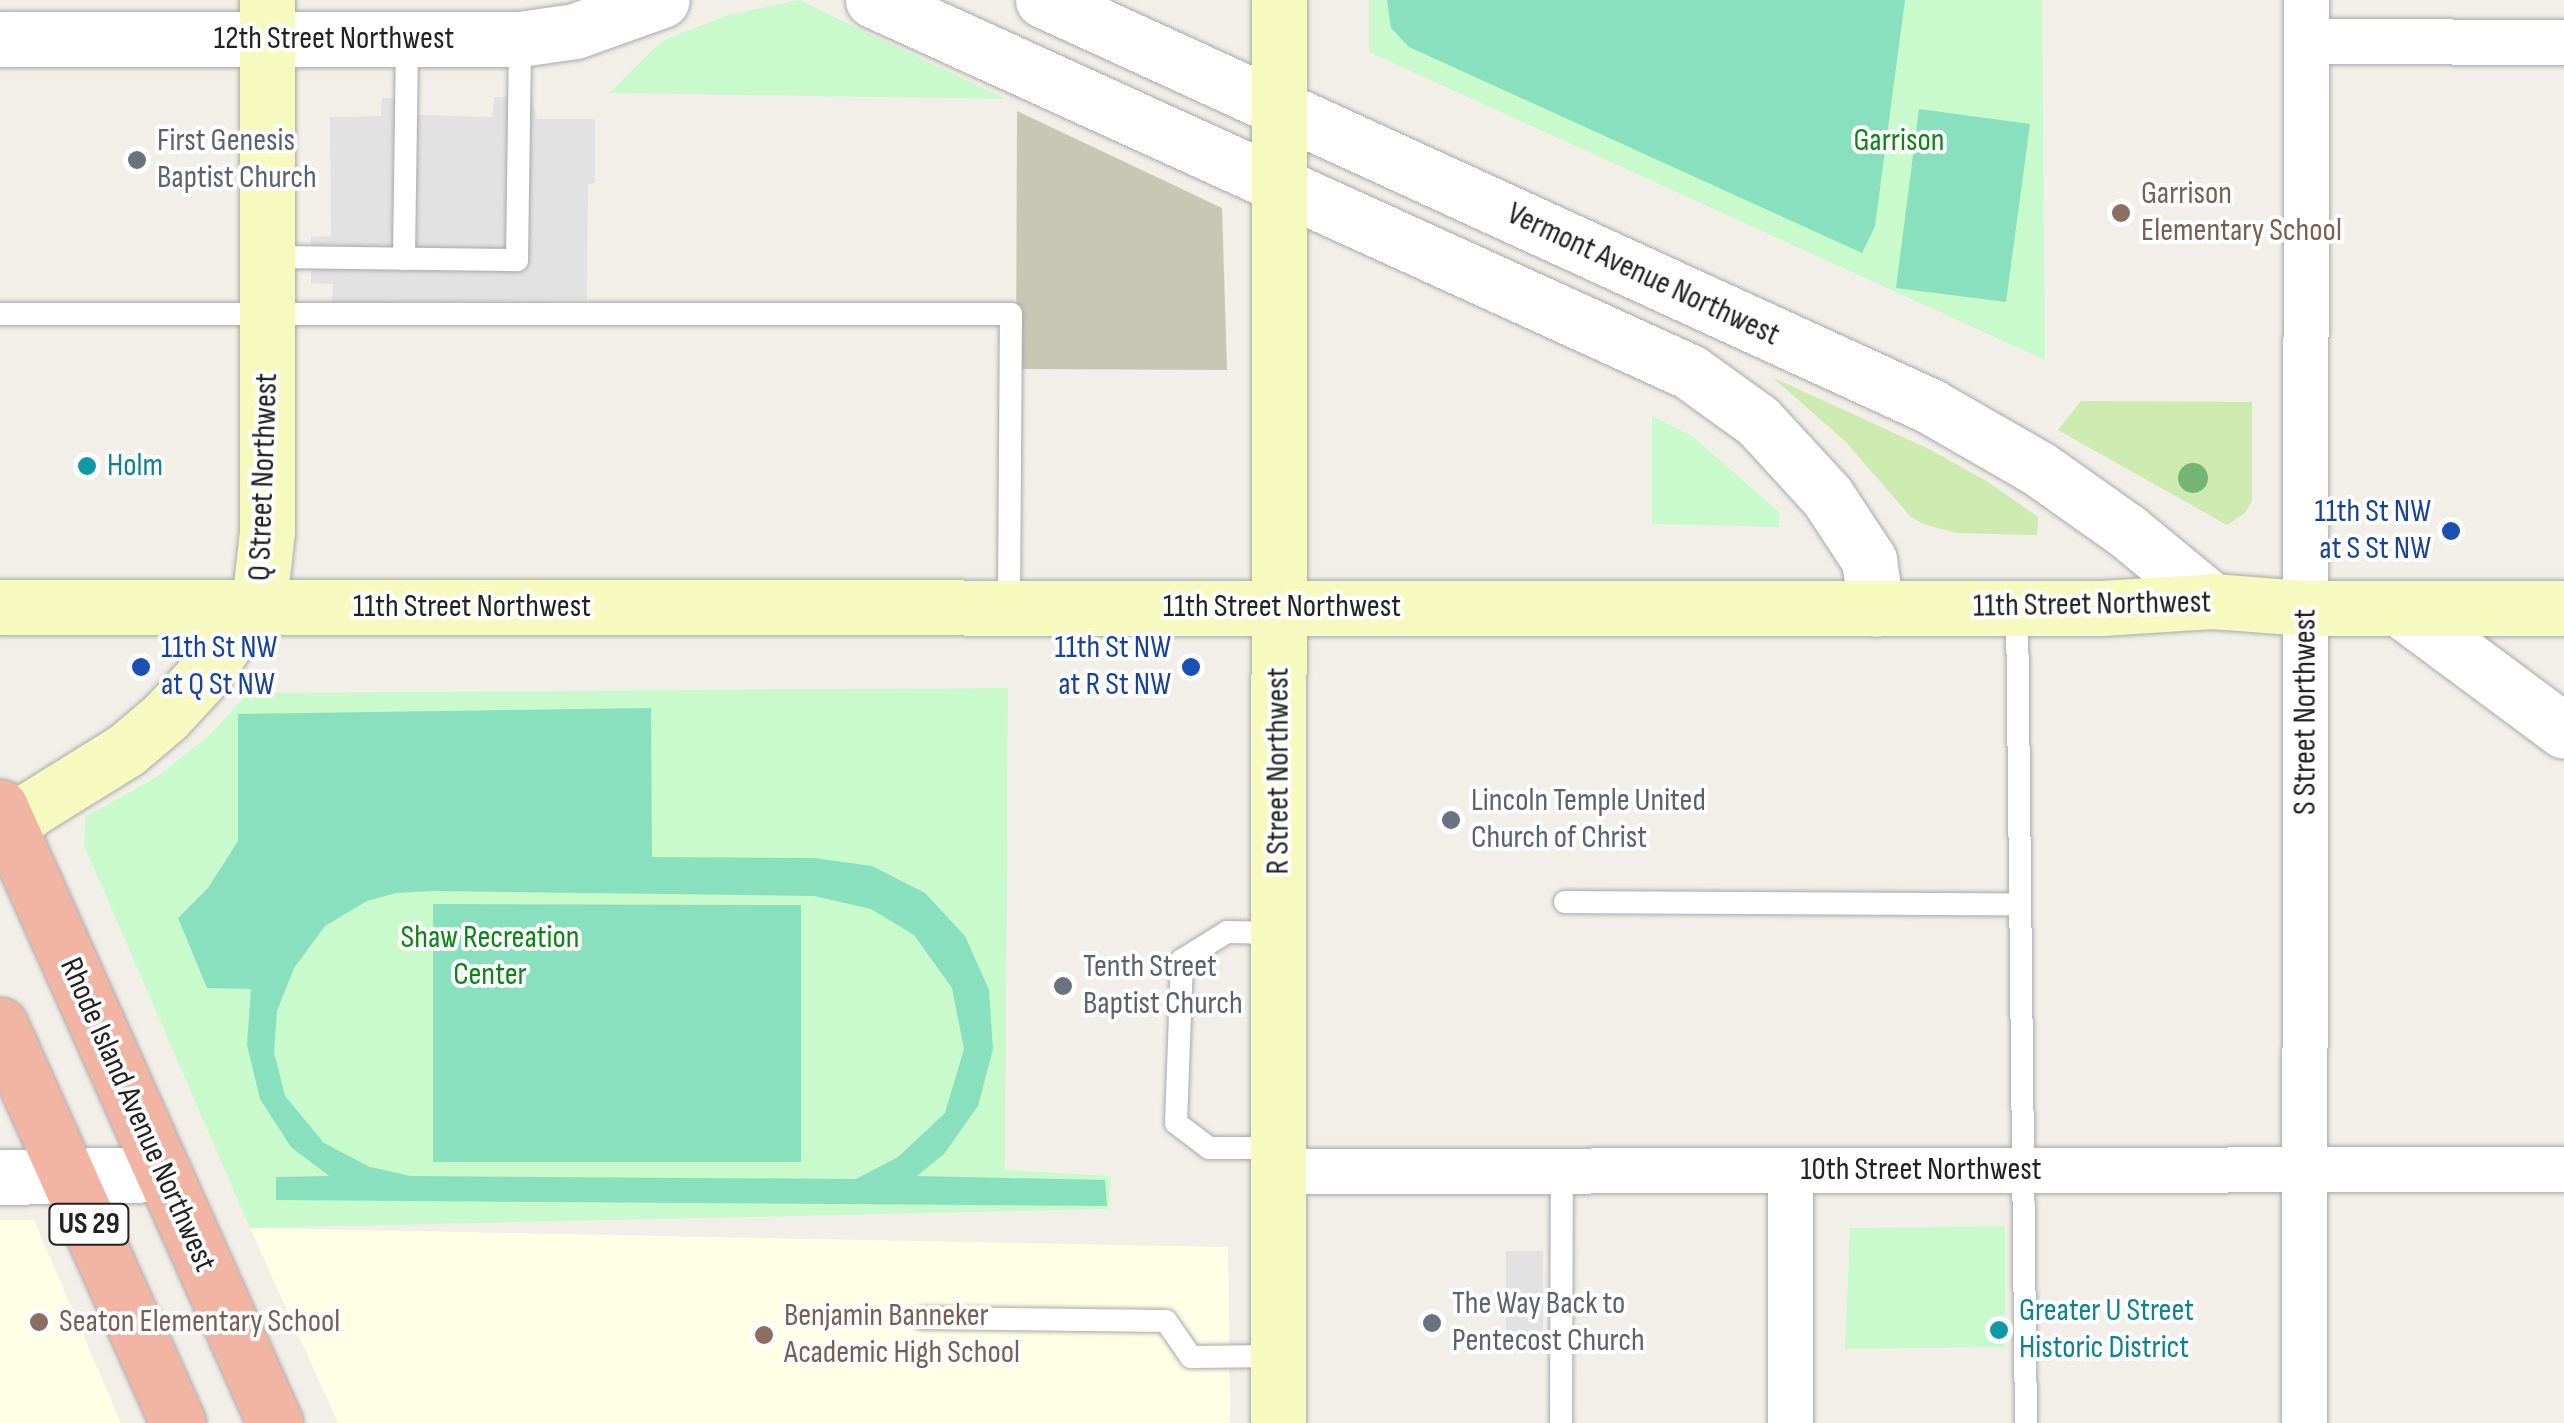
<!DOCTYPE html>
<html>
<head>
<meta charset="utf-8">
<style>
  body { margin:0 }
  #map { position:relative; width:2564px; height:1423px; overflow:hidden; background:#f2efe9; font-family:"Sofia Sans Condensed",sans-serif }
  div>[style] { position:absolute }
  .education>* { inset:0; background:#ffffe5 }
  .construction>* { inset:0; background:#c7c7b4 }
  .grass>* { inset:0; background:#cdebb0 }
  .park>* { inset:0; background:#c8facc }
  .pitch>* { inset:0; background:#88e0be }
  .parking>* { inset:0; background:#e2e2e2 }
  .roads { filter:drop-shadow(0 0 2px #a9a9a9) drop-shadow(0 0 2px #a9a9a9) }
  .service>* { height:22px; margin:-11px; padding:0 11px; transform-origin:11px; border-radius:11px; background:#fff }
  .minor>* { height:45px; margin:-22.5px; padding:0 22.5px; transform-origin:22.5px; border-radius:22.5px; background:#fff }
  .tertiary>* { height:55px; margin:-27.5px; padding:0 27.5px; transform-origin:27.5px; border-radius:27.5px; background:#fff }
  .secondary>* { height:55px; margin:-27.5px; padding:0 27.5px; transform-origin:27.5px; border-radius:27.5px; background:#f7fabf }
  .trunk>* { height:55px; margin:-27.5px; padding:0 27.5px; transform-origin:27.5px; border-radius:27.5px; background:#f2b4a3 }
  .trees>* { width:30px; height:30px; margin:-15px; border-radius:50%; background:#74b475 }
  .dots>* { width:28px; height:28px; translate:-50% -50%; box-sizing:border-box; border:5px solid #fff; border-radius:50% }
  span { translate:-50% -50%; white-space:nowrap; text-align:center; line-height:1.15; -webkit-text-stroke:8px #fff; paint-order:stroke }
  .shield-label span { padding:2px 8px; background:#fff; border:2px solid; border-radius:8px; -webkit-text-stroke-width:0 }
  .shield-label { font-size:30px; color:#222; font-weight:700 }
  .street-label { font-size:32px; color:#222 }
  .park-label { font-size:32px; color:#0c8416 }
  .worship-label { font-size:32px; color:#5b616d }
  .left { translate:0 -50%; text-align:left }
  .education-label { font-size:32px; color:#785e54 }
  .culture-label { font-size:32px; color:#0d838f }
  .transit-label { font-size:32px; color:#164399 }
  .right { translate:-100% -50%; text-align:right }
</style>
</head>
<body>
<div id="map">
  <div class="education">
    <div style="clip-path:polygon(0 1220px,34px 1220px,121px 1423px,0 1423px)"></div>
    <div style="clip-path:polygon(250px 1228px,1228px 1247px,1230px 1423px,338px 1423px)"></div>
  </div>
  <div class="construction">
    <div style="clip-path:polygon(1017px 111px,1222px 208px,1227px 370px,1016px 369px)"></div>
  </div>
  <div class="grass">
    <div style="clip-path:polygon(1772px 377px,1931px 450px,1988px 482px,2038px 517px,2037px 535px,1956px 533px,1923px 524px,1910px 516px,1845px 441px)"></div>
    <div style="clip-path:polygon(2081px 401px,2252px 402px,2252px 501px,2245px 513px,2227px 525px,2058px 430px)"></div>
  </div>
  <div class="park">
    <div style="clip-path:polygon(799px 0,995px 94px,1006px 99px,609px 93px,662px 41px,728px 15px)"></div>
    <div style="clip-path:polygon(1369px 0,2042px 0,2045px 360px,1369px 52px)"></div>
    <div style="clip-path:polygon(1652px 416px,1692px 436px,1780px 513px,1779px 527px,1652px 524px)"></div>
    <div style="clip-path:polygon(1008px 688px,1005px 1170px,1111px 1176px,1109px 1209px,250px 1228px,84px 845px,85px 817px,155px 778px,210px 735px,248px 693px)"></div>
    <div style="clip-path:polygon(2005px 1226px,2005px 1347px,1845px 1349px,1850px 1228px)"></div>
  </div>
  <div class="pitch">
    <div style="clip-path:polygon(1387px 0,1905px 0,1875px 226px,1862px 253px,1409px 47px,1391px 28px)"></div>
    <div style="clip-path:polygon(1919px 109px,2030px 124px,2006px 302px,1896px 288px)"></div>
    <div style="clip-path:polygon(evenodd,651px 708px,652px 857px,814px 858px,872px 866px,925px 893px,965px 936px,989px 990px,993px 1049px,978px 1106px,944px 1154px,917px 1176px,1105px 1180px,1107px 1206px,276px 1200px,276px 1177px,329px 1176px,291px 1147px,260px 1099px,247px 1045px,251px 989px,207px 988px,178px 918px,208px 888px,238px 841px,238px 714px,651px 708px,432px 891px,814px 896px,871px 909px,914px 935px,952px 988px,964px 1049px,945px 1113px,898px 1157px,856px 1179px,411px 1176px,370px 1167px,324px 1143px,285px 1096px,274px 1052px,277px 1011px,294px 968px,325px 926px,367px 901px,396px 893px,432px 891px)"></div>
    <div style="clip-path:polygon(433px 904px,801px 905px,801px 1162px,433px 1162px)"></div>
  </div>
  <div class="parking">
    <div style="clip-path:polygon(494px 97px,531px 97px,537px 119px,595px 119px,595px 183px,588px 184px,587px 299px,332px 303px,333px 284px,311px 283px,311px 237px,331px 236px,330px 117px,381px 116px,382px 98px,417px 98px,417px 115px,492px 117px)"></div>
    <div style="clip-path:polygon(1506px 1251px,1543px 1251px,1543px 1337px,1506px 1336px)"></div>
  </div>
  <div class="roads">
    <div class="service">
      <div style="left:267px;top:257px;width:250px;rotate:0.7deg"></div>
      <div style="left:517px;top:260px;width:221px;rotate:-89.2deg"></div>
      <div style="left:404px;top:259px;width:219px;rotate:-89.2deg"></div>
      <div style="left:0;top:314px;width:1011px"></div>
      <div style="left:1011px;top:314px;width:293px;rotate:90.4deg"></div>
      <div style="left:2017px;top:608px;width:815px;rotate:89.37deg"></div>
      <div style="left:1565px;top:902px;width:453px;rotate:0.3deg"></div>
      <div style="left:1279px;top:933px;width:52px;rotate:-178.9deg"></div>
      <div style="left:1227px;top:932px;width:53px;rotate:148.1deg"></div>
      <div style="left:1182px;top:960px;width:163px;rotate:92.1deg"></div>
      <div style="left:1176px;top:1123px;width:41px;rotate:37.1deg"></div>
      <div style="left:1209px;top:1148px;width:70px"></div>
      <div style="left:923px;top:1318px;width:243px;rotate:0.7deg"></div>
      <div style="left:1166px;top:1321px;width:44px;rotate:55.2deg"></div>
      <div style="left:1191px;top:1357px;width:87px;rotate:-0.7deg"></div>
      <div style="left:1561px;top:1423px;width:252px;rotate:-89.8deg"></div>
    </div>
    <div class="minor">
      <div style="left:2306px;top:41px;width:258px;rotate:0.2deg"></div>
      <div style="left:1790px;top:1170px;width:253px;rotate:90deg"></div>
      <div style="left:1279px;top:1171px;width:1285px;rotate:-0.09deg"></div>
      <div style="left:2304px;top:1423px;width:1423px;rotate:-89.92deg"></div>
    </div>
    <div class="tertiary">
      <div style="left:873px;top:0;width:898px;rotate:24.48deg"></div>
      <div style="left:1690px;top:372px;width:84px;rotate:35.8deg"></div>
      <div style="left:1758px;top:421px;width:102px;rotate:47.4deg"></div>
      <div style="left:1827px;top:496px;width:77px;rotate:56.7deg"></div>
      <div style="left:1869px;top:560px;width:49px;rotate:81.7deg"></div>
      <div style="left:1043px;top:0;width:976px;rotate:24.59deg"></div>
      <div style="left:1930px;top:406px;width:125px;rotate:29.9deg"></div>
      <div style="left:2038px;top:468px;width:109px;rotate:35.3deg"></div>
      <div style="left:2127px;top:531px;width:110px;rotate:39.5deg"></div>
      <div style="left:0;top:39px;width:520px"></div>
      <div style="left:520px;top:39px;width:56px;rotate:-8.3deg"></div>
      <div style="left:575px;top:31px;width:92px;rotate:-19.6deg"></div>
      <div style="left:2400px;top:609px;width:204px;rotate:36.6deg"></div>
      <div style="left:0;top:1177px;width:164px;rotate:-1deg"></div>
    </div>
    <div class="secondary">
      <div style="left:0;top:607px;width:2102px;rotate:0.03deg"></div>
      <div style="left:2102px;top:608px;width:110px;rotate:-3.6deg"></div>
      <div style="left:2212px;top:601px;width:94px;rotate:4.3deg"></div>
      <div style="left:2306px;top:608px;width:258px"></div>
      <div style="left:0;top:836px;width:41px;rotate:-41.1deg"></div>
      <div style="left:31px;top:809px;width:112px;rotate:-31.8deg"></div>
      <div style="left:126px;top:750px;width:51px;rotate:-40.2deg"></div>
      <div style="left:165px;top:717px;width:53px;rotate:-47.3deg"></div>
      <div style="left:201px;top:678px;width:103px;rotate:-54.9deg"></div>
      <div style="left:260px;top:594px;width:62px;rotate:-83.6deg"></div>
      <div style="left:267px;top:532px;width:532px;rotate:-90deg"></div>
      <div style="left:1278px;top:1423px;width:1423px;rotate:-89.96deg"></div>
    </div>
    <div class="trunk">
      <div style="left:0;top:807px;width:675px;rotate:65.94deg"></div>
      <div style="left:0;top:1025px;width:436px;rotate:65.9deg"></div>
    </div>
  </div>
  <div class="trees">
    <div style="left:2193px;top:478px"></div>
  </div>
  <div class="dots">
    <div style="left:137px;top:160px;background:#6b7280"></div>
    <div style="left:2121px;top:213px;background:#8d6e63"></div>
    <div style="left:87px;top:466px;background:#0f9aa8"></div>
    <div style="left:2451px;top:531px;background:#1a4fb4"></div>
    <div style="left:141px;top:667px;background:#1a4fb4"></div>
    <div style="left:1191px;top:667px;background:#1a4fb4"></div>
    <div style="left:1451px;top:820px;background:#6b7280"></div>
    <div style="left:1063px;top:986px;background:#6b7280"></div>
    <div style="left:39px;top:1322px;background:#8d6e63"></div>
    <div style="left:1432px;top:1323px;background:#6b7280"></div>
    <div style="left:1999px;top:1330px;background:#0f9aa8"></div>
    <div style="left:764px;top:1335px;background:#8d6e63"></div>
  </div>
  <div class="shield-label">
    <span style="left:89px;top:1224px">US 29</span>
  </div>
  <div class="street-label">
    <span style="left:334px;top:39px">12th Street Northwest</span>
    <span style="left:1643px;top:275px;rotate:25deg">Vermont Avenue Northwest</span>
    <span style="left:264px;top:477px;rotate:-88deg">Q Street Northwest</span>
    <span style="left:2092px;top:605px;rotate:-1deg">11th Street Northwest</span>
    <span style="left:472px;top:607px">11th Street Northwest</span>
    <span style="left:1282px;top:607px">11th Street Northwest</span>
    <span style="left:2306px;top:712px;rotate:-90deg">S Street Northwest</span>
    <span style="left:1279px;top:771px;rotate:-90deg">R Street Northwest</span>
    <span style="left:137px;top:1115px;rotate:66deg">Rhode Island Avenue Northwest</span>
    <span style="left:1921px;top:1170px">10th Street Northwest</span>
  </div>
  <div class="park-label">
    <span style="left:1899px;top:141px">Garrison</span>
    <span style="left:490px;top:957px">Shaw Recreation<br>Center</span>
  </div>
  <div class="worship-label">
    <span class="left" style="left:157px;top:160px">First Genesis<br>Baptist Church</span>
    <span class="left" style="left:1471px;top:820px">Lincoln Temple United<br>Church of Christ</span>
    <span class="left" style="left:1083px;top:986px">Tenth Street<br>Baptist Church</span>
    <span class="left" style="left:1452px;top:1323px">The Way Back to<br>Pentecost Church</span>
  </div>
  <div class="education-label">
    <span class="left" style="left:2141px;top:213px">Garrison<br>Elementary School</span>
    <span class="left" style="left:784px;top:1335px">Benjamin Banneker<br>Academic High School</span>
    <span class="left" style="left:59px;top:1322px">Seaton Elementary School</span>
  </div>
  <div class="culture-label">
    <span class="left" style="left:107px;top:466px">Holm</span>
    <span class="left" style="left:2019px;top:1330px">Greater U Street<br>Historic District</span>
  </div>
  <div class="transit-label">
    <span class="right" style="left:2431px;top:531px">11th St NW<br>at S St NW</span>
    <span class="left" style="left:161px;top:667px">11th St NW<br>at Q St NW</span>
    <span class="right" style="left:1171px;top:667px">11th St NW<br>at R St NW</span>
  </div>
</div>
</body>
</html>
